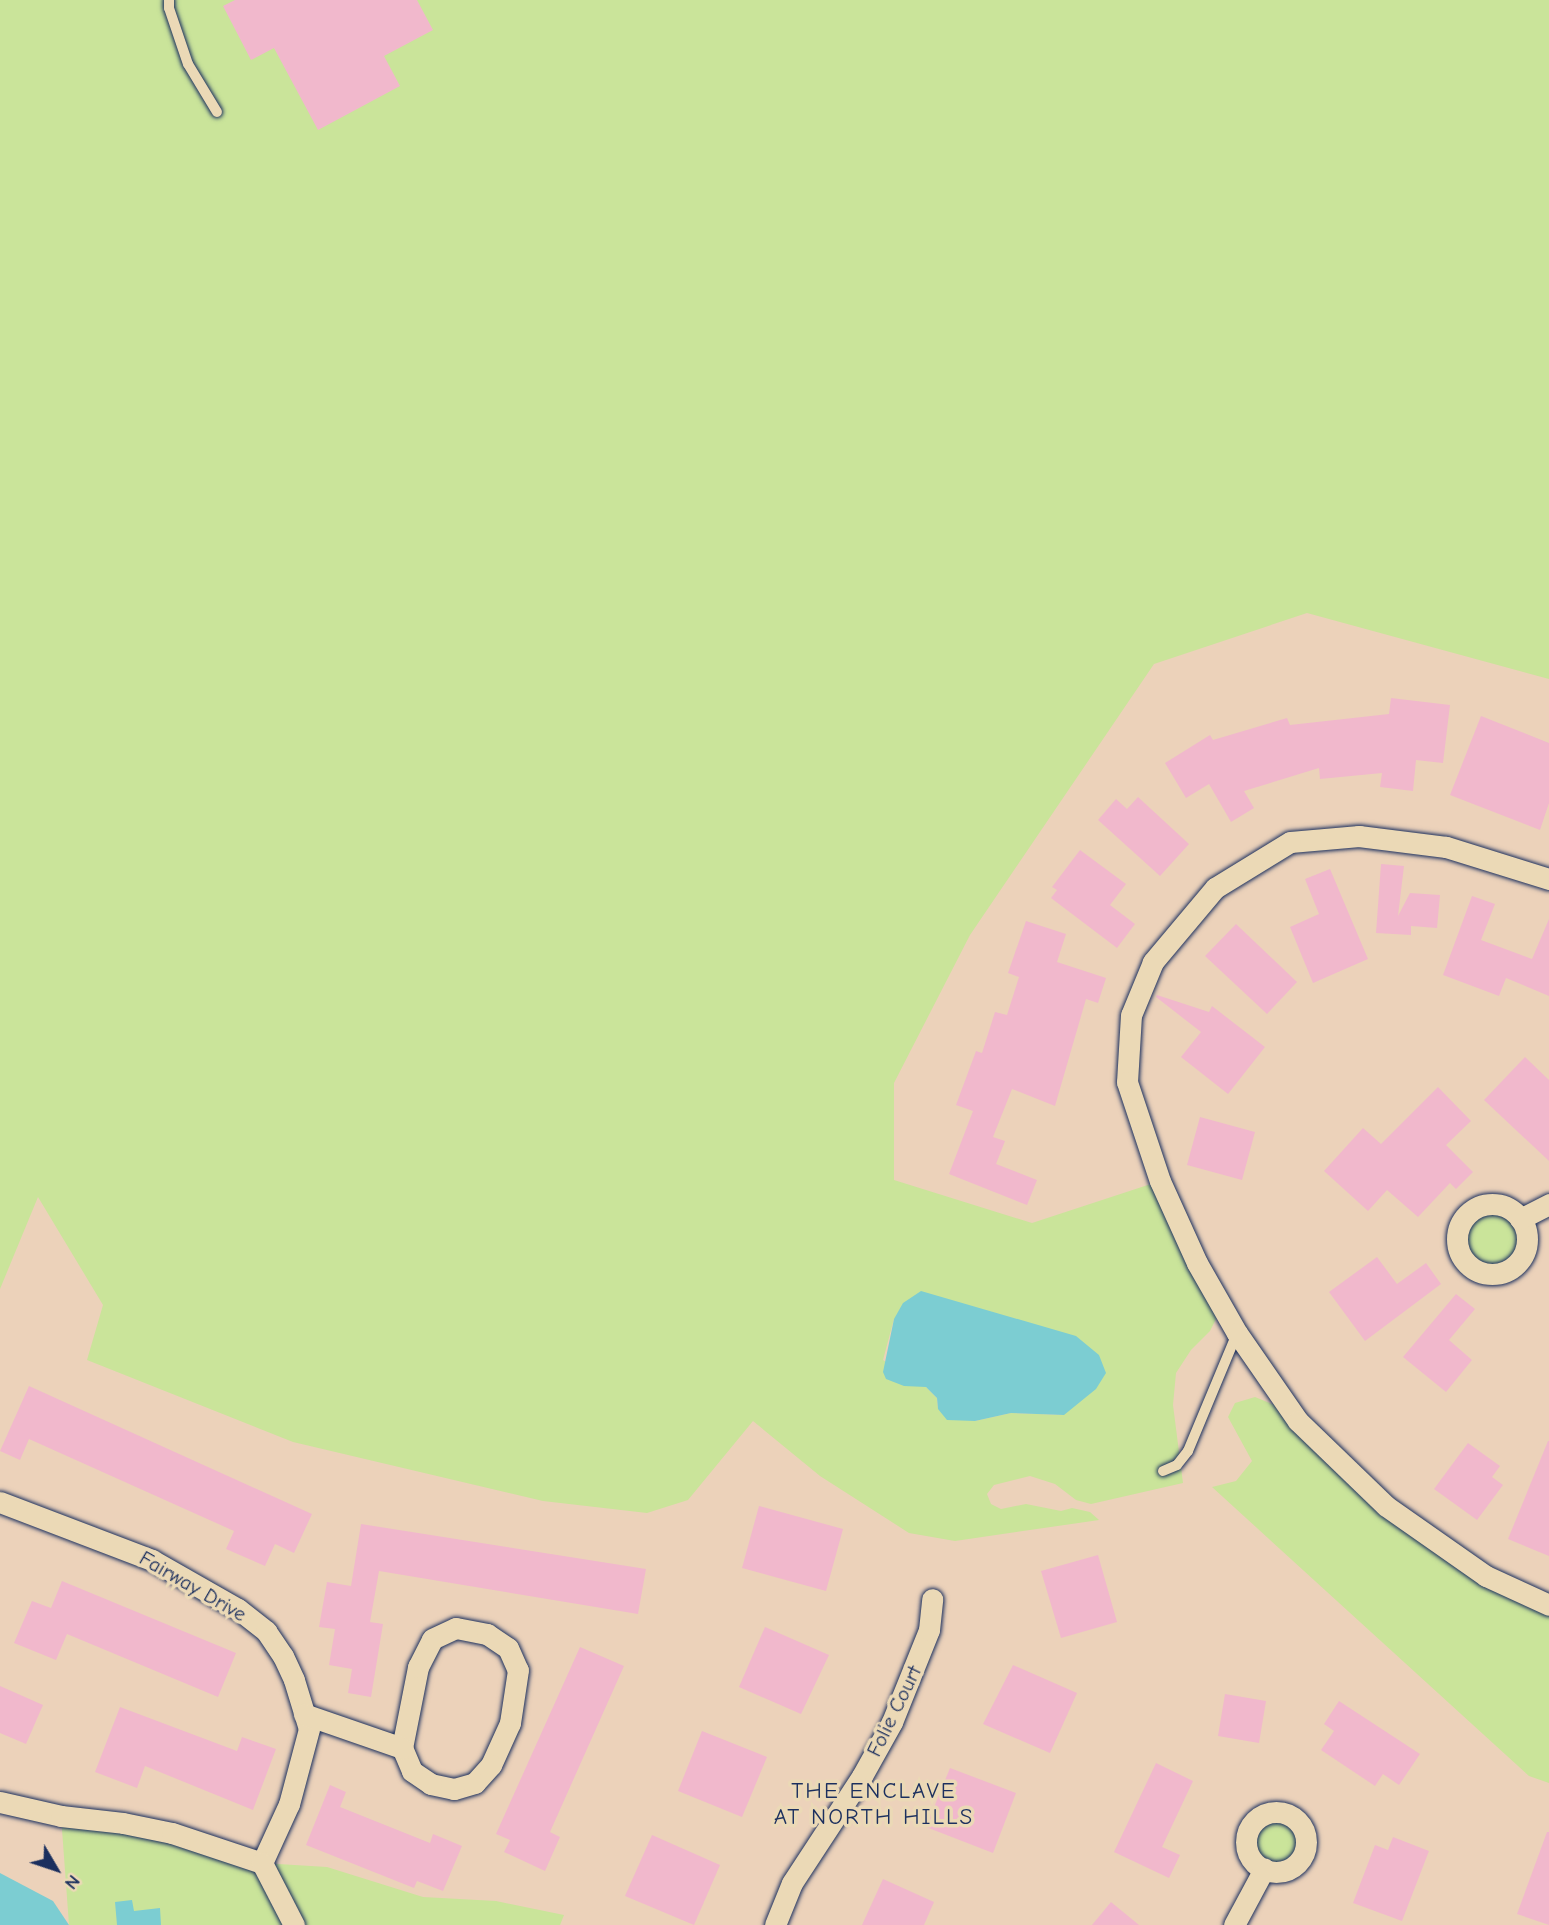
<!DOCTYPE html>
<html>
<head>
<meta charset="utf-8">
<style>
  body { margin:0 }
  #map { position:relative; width:1549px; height:1925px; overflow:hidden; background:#ecd2ba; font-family:"Comic Neue",sans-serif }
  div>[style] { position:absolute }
  .green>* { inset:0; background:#cae49a }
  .round { border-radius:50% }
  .water>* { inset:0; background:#7ccdd2 }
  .building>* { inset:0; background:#f1b8cc }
  .roads { filter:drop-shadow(0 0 2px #1b2f5e) drop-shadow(0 0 2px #1b2f5e) }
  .lane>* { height:10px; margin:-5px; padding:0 5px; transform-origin:5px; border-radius:5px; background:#ebd9b6 }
  .street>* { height:21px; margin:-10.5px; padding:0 10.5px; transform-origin:10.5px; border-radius:10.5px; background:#ebd9b6 }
  .street>.ring { margin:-10.5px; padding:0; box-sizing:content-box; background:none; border:21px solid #ebd9b6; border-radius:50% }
  span { translate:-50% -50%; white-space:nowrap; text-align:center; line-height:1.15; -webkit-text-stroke:7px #ebd9b6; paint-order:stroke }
  .street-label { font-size:21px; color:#1b2f5e }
  .neighbourhood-label { font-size:23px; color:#1b2f5e; letter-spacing:2px }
  .north { position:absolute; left:21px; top:1834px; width:70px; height:70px; -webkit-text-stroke:5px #ebd9b6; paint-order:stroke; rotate:129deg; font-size:19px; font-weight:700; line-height:28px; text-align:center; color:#1b2f5e }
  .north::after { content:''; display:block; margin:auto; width:24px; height:32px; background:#1b2f5e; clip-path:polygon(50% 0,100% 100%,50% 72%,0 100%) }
</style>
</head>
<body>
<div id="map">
  <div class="green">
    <div style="clip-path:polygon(evenodd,0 0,1549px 0,1549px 679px,1307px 613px,1154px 664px,970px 935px,894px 1083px,894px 1180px,1032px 1223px,1160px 1181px,1221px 1309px,1210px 1331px,1191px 1350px,1176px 1373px,1173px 1405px,1183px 1483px,1091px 1504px,1076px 1500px,1055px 1484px,1030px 1476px,994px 1485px,987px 1494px,991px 1504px,1001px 1509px,1026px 1504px,1061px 1511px,1072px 1508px,1090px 1512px,1099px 1520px,955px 1541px,909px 1533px,820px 1476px,753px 1421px,688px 1500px,647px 1513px,543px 1501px,293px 1442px,87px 1360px,103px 1305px,38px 1197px,0 1289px,0 0,894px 1319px,1064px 1415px,1011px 1413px,975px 1421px,938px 1409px,937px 1398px,926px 1387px,883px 1360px,894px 1319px)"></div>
    <div class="round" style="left:1457px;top:1204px;width:70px;height:70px"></div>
    <div style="clip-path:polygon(1255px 1397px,1282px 1408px,1386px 1506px,1549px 1605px,1549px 1783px,1529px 1776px,1212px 1487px,1236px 1481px,1252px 1461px,1228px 1417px,1235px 1403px)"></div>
    <div class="round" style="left:1246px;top:1812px;width:60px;height:60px"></div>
    <div style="clip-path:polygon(61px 1816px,262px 1863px,327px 1867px,423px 1897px,496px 1901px,564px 1915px,560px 1925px,69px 1925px)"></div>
  </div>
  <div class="water">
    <div style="clip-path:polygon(921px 1291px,1076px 1336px,1099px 1355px,1106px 1373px,1096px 1389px,1064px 1415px,1011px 1413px,975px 1421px,947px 1420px,938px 1409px,937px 1398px,926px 1387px,904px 1386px,886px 1379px,883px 1372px,894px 1319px,903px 1303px)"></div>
    <div style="clip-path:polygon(0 1873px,53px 1901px,69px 1925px,0 1925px)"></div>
    <div style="clip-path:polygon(132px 1900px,134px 1911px,160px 1908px,161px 1925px,117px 1925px,115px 1902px)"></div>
  </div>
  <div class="building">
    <div style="clip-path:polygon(235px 0,417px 0,433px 30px,384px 56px,400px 86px,318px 130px,274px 48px,251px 60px,223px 6px)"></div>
    <div style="clip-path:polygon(1391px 698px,1450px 705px,1443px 763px,1416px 760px,1413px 791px,1380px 787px,1382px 773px,1320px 779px,1319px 768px,1244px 791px,1254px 808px,1231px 822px,1209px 784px,1186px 798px,1165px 763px,1210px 735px,1213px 740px,1287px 718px,1290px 725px,1389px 714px)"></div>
    <div style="clip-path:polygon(1481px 716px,1549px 743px,1549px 803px,1540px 830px,1450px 795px)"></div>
    <div style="clip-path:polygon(1138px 797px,1189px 844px,1160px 876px,1098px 820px,1116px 799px,1127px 809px)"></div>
    <div style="clip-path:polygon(1080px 850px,1126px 884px,1110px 905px,1135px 924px,1117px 948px,1051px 898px,1057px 890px,1052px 887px)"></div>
    <div style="clip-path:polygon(1381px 864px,1404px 866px,1398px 916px,1410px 893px,1440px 895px,1437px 928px,1411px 926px,1411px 935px,1376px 933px)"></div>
    <div style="clip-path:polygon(1330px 869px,1368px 959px,1313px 983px,1290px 927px,1319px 914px,1305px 879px)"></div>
    <div style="clip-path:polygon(1472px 896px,1495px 904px,1481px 940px,1532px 959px,1549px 919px,1549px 996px,1506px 978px,1499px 996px,1443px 975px)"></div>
    <div style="clip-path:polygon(1026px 921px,1066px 934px,1057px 962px,1106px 978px,1098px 1003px,1086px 999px,1055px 1106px,1012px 1089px,993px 1137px,1005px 1141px,996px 1164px,1037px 1180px,1027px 1205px,949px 1174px,973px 1111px,956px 1105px,976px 1051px,982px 1053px,995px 1012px,1007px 1015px,1019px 977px,1008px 973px)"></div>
    <div style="clip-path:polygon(1236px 924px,1297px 982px,1267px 1014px,1205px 956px)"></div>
    <div style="clip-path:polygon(1157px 995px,1209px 1012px,1212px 1006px,1265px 1047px,1228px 1094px,1181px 1057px,1201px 1032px,1156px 997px)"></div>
    <div style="clip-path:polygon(1525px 1057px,1549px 1080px,1549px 1161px,1484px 1100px)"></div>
    <div style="clip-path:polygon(1438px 1087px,1471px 1121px,1446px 1145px,1473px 1172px,1456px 1189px,1450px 1183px,1418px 1217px,1387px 1190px,1368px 1211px,1324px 1171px,1363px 1128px,1381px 1144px)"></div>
    <div style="clip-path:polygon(1200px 1117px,1255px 1132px,1242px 1180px,1187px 1165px)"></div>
    <div style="clip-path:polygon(1377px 1257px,1397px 1284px,1426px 1263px,1441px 1284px,1365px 1341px,1329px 1292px)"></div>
    <div style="clip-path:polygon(1456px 1294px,1475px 1309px,1449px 1340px,1472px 1360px,1446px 1392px,1403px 1357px)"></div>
    <div style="clip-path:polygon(29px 1386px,312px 1514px,294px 1553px,275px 1544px,265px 1566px,226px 1549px,234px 1531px,29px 1439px,20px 1460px,0 1451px)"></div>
    <div style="clip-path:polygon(1548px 1441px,1549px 1441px,1549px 1556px,1508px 1539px)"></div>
    <div style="clip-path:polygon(1468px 1443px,1500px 1466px,1492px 1477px,1503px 1485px,1477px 1520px,1434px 1489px)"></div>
    <div style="clip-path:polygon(759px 1506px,843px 1529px,826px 1591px,742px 1568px)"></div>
    <div style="clip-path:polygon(361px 1524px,646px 1569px,638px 1614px,379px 1571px,370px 1622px,383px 1624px,371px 1697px,348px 1693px,352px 1669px,329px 1665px,335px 1629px,319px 1627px,327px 1582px,351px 1586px)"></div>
    <div style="clip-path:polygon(1098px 1555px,1117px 1622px,1061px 1638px,1041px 1571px)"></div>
    <div style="clip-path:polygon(62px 1581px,236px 1653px,218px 1697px,67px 1634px,56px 1660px,14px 1643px,32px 1601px,51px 1608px)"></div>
    <div style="clip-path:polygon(765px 1627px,829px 1655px,801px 1714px,739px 1687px)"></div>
    <div style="clip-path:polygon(580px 1647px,624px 1666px,550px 1832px,560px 1837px,545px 1871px,504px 1852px,510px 1840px,496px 1834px)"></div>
    <div style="clip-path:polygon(1013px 1665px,1077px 1693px,1050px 1753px,983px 1724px)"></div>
    <div style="clip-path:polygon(0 1686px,43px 1705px,26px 1744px,0 1733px)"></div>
    <div style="clip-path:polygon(1225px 1694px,1266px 1701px,1259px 1743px,1218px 1736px)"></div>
    <div style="clip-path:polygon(1339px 1701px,1420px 1754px,1399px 1785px,1383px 1774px,1375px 1786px,1321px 1750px,1334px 1731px,1324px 1724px)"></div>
    <div style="clip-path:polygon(120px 1707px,237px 1751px,242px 1737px,276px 1749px,253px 1810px,145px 1766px,137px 1788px,95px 1772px)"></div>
    <div style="clip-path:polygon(702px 1731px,767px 1757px,742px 1817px,678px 1791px)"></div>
    <div style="clip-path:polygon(1156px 1763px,1193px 1781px,1162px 1847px,1180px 1855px,1169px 1878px,1114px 1852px)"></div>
    <div style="clip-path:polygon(950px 1768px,1016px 1793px,993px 1853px,926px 1827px)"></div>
    <div style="clip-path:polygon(330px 1785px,346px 1792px,340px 1807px,430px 1843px,433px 1834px,462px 1846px,443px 1891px,417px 1881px,414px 1888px,306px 1845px)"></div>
    <div style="clip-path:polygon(1547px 1832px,1549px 1832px,1549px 1925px,1517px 1914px)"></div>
    <div style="clip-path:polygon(652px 1835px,720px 1865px,694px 1925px,625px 1896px)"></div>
    <div style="clip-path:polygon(1393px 1837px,1429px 1851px,1402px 1921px,1353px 1903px,1375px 1845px,1388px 1850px)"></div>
    <div style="clip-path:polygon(883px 1879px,934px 1902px,924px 1925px,862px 1925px)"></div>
    <div style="clip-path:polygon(1111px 1902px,1139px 1925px,1092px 1925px)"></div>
  </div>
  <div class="roads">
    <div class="lane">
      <div style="left:169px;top:0;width:8px;rotate:90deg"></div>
      <div style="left:169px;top:8px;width:59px;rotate:71.3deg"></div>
      <div style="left:188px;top:64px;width:56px;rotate:58.9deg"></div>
      <div style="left:1163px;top:1471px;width:15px;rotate:-23deg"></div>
      <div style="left:1177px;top:1465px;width:18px;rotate:-52deg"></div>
      <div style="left:1188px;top:1451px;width:128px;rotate:-67.4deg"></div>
    </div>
    <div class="street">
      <div style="left:1549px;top:879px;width:108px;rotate:-162.7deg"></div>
      <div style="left:1446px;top:847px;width:88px;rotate:-172.8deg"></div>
      <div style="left:1359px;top:836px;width:69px;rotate:175deg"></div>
      <div style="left:1290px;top:842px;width:88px;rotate:148.5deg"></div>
      <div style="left:1215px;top:888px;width:97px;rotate:130deg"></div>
      <div style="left:1153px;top:962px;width:57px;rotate:112.5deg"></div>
      <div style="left:1131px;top:1015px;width:67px;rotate:93.4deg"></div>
      <div style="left:1127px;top:1082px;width:104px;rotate:71.6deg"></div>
      <div style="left:1160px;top:1181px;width:90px;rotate:65.7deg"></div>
      <div style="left:1197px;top:1263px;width:81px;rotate:60.3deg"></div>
      <div style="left:1237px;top:1333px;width:107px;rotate:55.3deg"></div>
      <div style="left:1298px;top:1421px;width:122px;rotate:44deg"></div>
      <div style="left:1386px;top:1506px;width:122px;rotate:35deg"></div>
      <div style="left:1486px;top:1576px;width:69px;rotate:24.7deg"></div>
      <div class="ring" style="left:1457px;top:1204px;width:49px;height:49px"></div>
      <div style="left:1520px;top:1219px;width:33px;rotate:-27deg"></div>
      <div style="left:0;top:1502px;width:163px;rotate:20.9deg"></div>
      <div style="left:152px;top:1560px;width:99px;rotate:29.7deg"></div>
      <div style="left:238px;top:1609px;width:36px;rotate:38deg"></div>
      <div style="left:266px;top:1631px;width:30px;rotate:56deg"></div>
      <div style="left:283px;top:1656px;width:26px;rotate:65deg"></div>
      <div style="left:294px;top:1680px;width:51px;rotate:73deg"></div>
      <div style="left:309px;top:1729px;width:78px;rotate:104.9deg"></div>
      <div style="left:289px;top:1804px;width:65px;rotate:114.6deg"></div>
      <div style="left:456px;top:1628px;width:32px;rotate:11deg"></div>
      <div style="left:487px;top:1634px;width:25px;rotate:34deg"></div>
      <div style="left:508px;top:1648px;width:24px;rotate:66deg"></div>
      <div style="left:518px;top:1670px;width:54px;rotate:98.6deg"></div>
      <div style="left:510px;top:1723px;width:46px;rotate:114.3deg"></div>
      <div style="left:491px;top:1765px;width:24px;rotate:132deg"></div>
      <div style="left:475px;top:1783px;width:22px;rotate:164deg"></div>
      <div style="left:454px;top:1789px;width:24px;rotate:-168deg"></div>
      <div style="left:431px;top:1784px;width:23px;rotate:-146deg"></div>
      <div style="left:412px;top:1771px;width:25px;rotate:-113deg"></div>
      <div style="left:402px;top:1748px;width:83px;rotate:-78.8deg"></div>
      <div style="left:418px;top:1667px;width:31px;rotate:-63deg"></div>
      <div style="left:432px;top:1639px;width:26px;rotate:-25deg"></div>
      <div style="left:304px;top:1714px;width:104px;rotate:19.1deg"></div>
      <div style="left:0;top:1802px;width:63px;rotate:12.9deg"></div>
      <div style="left:61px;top:1816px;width:62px;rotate:6.4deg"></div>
      <div style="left:123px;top:1823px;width:50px;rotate:11.5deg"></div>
      <div style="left:172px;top:1833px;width:95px;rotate:18.4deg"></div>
      <div style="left:262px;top:1863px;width:70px;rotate:62.7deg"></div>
      <div class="ring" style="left:1246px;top:1812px;width:39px;height:39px"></div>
      <div style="left:775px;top:1925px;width:45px;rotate:-68deg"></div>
      <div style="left:792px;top:1883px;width:128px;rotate:-56.8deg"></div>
      <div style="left:862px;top:1776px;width:62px;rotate:-60.9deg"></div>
      <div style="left:892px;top:1722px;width:99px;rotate:-68.1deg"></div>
      <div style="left:929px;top:1630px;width:31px;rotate:-84deg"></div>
      <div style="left:1234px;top:1925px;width:64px;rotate:-61.8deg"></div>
    </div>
  </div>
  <div class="street-label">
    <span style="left:193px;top:1586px;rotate:30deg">Fairway Drive</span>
    <span style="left:894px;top:1711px;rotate:-64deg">Folie Court</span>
  </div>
  <div class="neighbourhood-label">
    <span style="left:874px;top:1804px">THE ENCLAVE<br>AT NORTH HILLS</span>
  </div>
  <div class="north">N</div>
</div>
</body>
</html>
